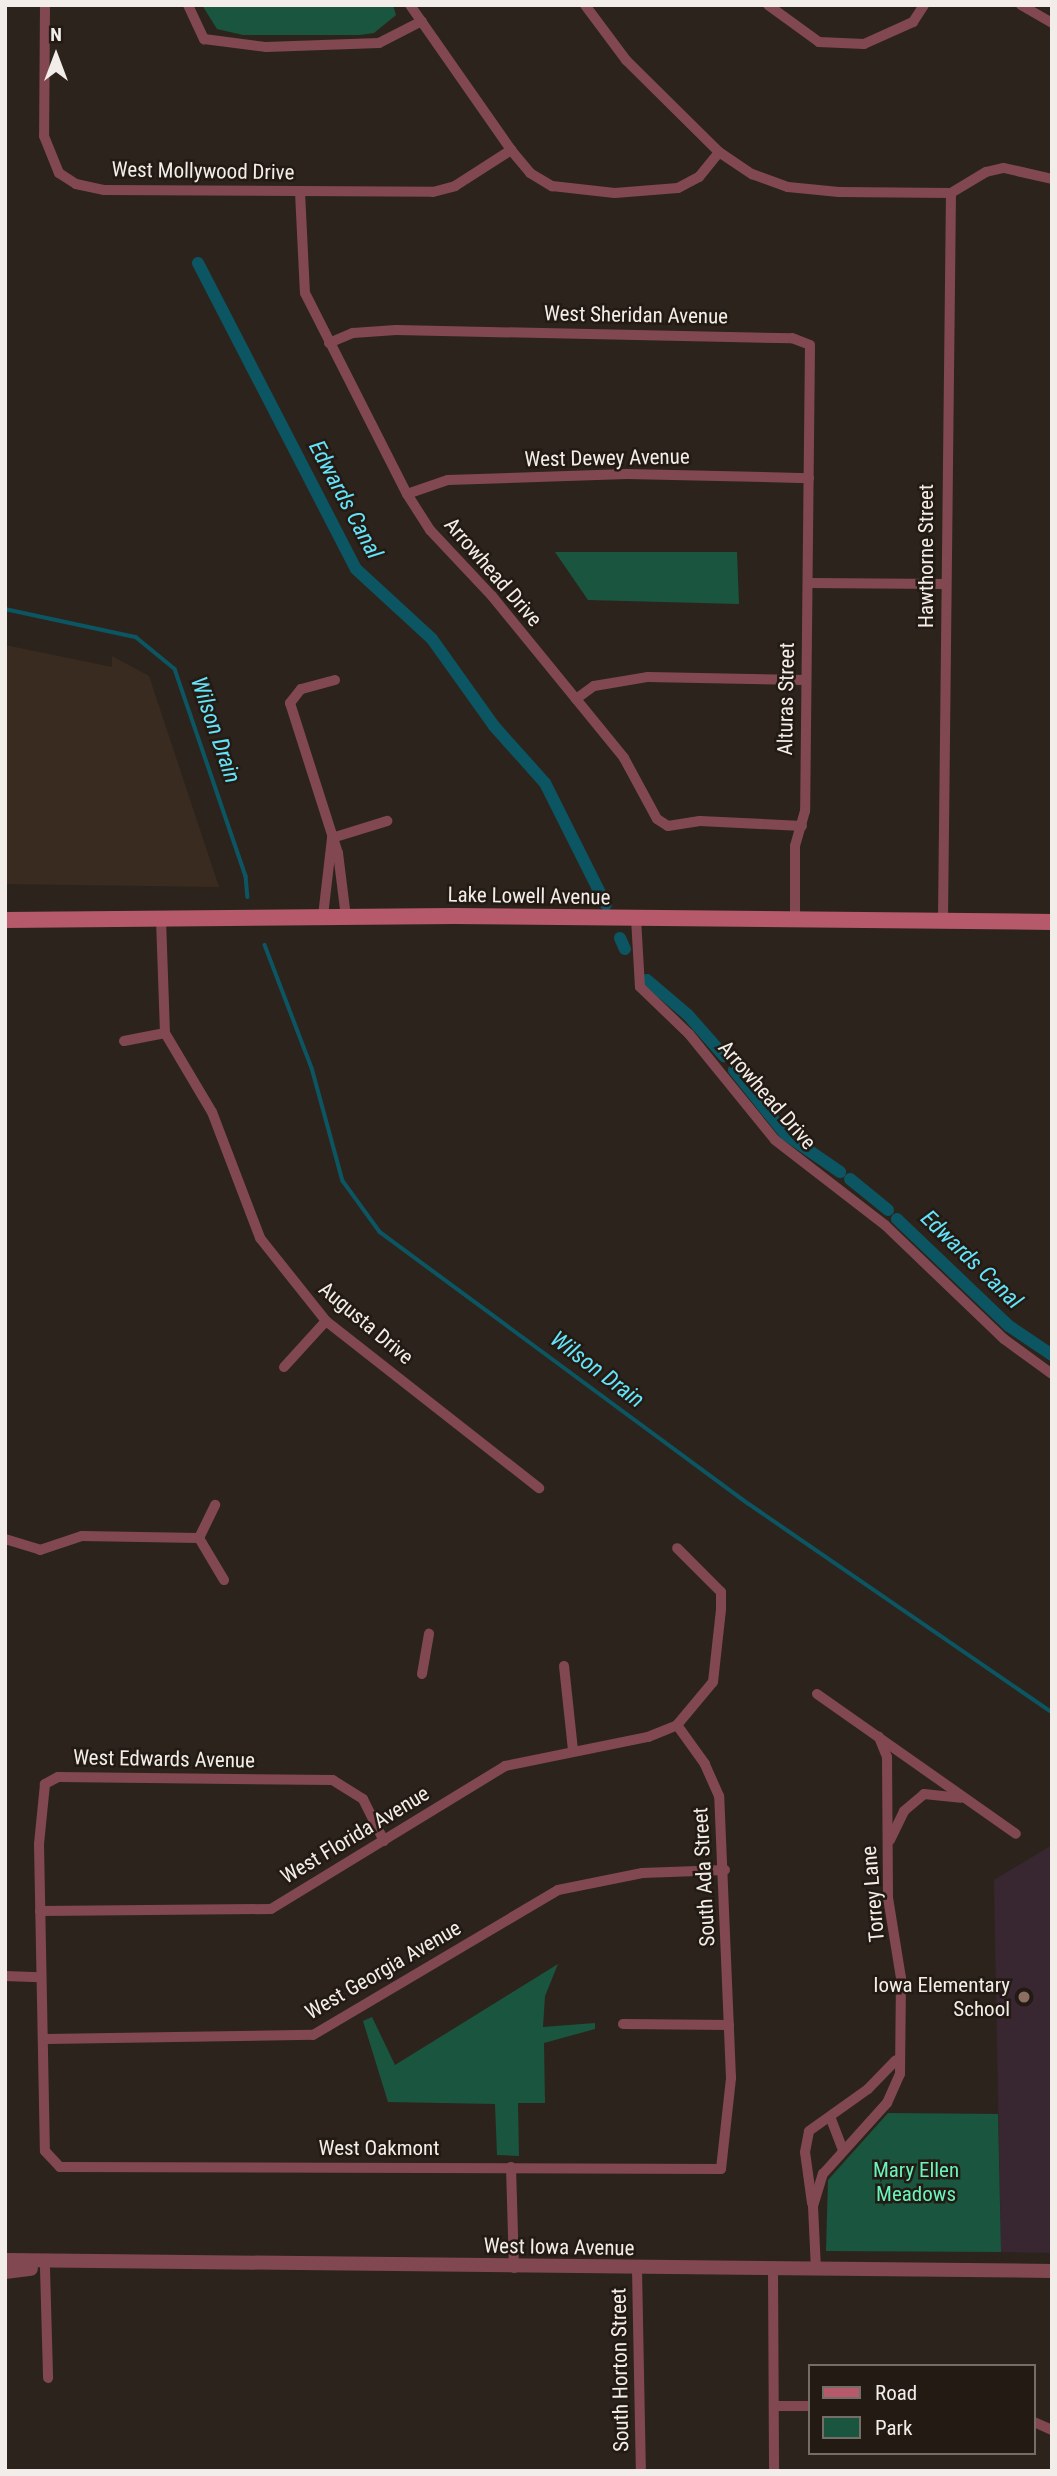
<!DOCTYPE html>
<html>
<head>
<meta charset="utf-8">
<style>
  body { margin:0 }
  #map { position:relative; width:1057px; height:2476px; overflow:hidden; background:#2c241c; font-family:"Roboto Condensed",sans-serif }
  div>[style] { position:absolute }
  .built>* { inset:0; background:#392b1f }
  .education>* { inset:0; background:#382731 }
  .green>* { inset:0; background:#1a553f }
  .stream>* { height:3.5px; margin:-1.75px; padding:0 1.75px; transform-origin:1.75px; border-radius:1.75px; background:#0b5662 }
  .canal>* { height:12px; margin:-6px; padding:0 6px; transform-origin:6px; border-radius:6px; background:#0b5662 }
  .minor>* { height:10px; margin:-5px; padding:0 5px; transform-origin:5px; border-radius:5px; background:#824852 }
  .tertiary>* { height:14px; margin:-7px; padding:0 7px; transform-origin:7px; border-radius:7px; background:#824852 }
  .secondary>* { height:16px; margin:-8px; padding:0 8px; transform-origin:8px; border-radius:8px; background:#b5596b }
  .dots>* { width:19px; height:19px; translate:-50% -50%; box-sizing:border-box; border:4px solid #221a13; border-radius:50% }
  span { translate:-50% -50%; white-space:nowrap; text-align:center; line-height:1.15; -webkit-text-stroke:5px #221a13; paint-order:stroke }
  .street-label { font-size:21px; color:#f2ede8 }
  .poi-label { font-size:21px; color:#f2ede8 }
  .right { translate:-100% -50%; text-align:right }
  .park-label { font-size:21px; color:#68f4bd }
  .water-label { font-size:23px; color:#64e4fb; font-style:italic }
  .frame { position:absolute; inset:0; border:7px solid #f2ede8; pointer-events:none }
  .legend { position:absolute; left:808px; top:2364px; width:228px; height:91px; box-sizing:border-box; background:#221a13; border:2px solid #756e68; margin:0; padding:9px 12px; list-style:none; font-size:21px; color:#f2ede8 }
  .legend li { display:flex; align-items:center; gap:14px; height:35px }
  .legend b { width:35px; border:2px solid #756e68 }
  .north { position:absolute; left:21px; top:21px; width:70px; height:70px; -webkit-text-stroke:5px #221a13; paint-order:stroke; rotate:0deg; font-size:19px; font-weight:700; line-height:28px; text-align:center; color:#f2ede8 }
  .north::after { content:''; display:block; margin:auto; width:24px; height:32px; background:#f2ede8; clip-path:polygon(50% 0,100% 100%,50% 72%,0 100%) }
</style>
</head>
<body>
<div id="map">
  <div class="built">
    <div style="clip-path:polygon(5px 645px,112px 667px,112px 656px,149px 676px,219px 887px,5px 884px)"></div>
  </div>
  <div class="education">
    <div style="clip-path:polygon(1052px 1845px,1052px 2253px,1001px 2252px,994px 1880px)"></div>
  </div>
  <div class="green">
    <div style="clip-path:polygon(202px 5px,393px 5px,396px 15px,374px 33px,360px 35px,243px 35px,217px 29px)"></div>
    <div style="clip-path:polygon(555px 552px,737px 552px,739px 604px,588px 600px)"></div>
    <div style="clip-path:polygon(558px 1964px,545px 1996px,543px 2027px,595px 2023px,595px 2029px,544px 2043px,545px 2103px,518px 2103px,519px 2156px,497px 2155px,495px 2104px,388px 2102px,363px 2021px,372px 2017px,395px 2065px)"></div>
    <div style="clip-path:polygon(888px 2113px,998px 2114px,1001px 2252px,826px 2251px,828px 2180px)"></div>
  </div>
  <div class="stream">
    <div style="left:5px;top:609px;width:134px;rotate:12.1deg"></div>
    <div style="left:136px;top:637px;width:50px;rotate:39.4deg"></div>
    <div style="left:175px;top:669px;width:219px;rotate:71.1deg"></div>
    <div style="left:246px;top:876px;width:21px;rotate:85deg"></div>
    <div style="left:265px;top:945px;width:132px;rotate:69.1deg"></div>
    <div style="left:312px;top:1068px;width:117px;rotate:74.7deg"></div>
    <div style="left:343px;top:1181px;width:63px;rotate:54deg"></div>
    <div style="left:380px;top:1232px;width:458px;rotate:36.4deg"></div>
    <div style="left:749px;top:1504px;width:368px;rotate:34.5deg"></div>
  </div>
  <div class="canal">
    <div style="left:198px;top:263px;width:344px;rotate:62.7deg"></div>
    <div style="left:356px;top:569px;width:103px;rotate:42.6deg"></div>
    <div style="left:432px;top:639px;width:107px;rotate:54.5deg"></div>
    <div style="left:494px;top:726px;width:76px;rotate:48.2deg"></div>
    <div style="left:545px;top:783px;width:136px;rotate:63.4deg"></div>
    <div style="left:620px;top:938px;width:12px;rotate:66deg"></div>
    <div style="left:647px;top:980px;width:54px;rotate:40.5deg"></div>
    <div style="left:688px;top:1015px;width:55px;rotate:48.7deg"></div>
    <div style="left:734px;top:1070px;width:82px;rotate:51.4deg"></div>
    <div style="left:785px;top:1134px;width:67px;rotate:34.6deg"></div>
    <div style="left:850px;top:1179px;width:49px;rotate:39.2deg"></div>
    <div style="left:897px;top:1219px;width:155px;rotate:43.7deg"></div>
    <div style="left:1009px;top:1326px;width:52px;rotate:34deg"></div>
  </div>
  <div class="minor">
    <div style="left:45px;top:5px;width:131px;rotate:90.4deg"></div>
    <div style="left:44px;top:136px;width:40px;rotate:68deg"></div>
    <div style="left:59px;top:173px;width:20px;rotate:33deg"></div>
    <div style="left:76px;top:184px;width:29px;rotate:12deg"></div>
    <div style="left:104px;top:190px;width:329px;rotate:0.3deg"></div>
    <div style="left:433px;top:192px;width:23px;rotate:-15deg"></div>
    <div style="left:455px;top:186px;width:67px;rotate:-32.7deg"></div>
    <div style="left:188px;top:5px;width:38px;rotate:65deg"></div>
    <div style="left:204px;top:39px;width:63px;rotate:7.4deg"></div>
    <div style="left:266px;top:47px;width:113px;rotate:-2deg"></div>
    <div style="left:379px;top:43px;width:48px;rotate:-27.1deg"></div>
    <div style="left:410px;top:5px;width:177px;rotate:55.1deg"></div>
    <div style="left:511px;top:150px;width:30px;rotate:50deg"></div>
    <div style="left:530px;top:173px;width:26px;rotate:31deg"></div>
    <div style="left:552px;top:186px;width:63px;rotate:6.3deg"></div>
    <div style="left:615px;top:193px;width:63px;rotate:-4.5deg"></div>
    <div style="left:678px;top:188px;width:24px;rotate:-28deg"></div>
    <div style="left:699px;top:177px;width:32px;rotate:-51deg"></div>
    <div style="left:585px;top:5px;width:69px;rotate:53.3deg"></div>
    <div style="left:626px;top:60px;width:131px;rotate:44.7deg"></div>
    <div style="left:719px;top:152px;width:40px;rotate:34deg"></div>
    <div style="left:752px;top:174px;width:38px;rotate:20deg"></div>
    <div style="left:788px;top:187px;width:51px;rotate:5.6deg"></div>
    <div style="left:839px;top:192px;width:112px;rotate:0.5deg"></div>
    <div style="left:951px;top:193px;width:41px;rotate:-31deg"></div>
    <div style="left:986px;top:172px;width:18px;rotate:-13deg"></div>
    <div style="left:1004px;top:168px;width:49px;rotate:12.9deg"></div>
    <div style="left:768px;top:5px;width:63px;rotate:36deg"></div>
    <div style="left:819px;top:42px;width:45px;rotate:2.5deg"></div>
    <div style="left:864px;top:44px;width:54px;rotate:-24.2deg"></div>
    <div style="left:913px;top:22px;width:20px;rotate:-57deg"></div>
    <div style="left:1021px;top:5px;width:36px;rotate:30deg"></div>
    <div style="left:300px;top:192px;width:101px;rotate:87.2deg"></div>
    <div style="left:305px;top:293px;width:225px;rotate:63.1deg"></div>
    <div style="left:407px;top:494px;width:43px;rotate:57.4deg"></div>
    <div style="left:430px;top:530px;width:91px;rotate:46.8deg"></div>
    <div style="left:492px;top:596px;width:209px;rotate:50.8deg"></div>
    <div style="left:624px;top:758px;width:69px;rotate:61.6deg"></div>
    <div style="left:657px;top:819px;width:13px;rotate:32deg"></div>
    <div style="left:668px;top:826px;width:32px;rotate:-9deg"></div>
    <div style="left:700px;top:821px;width:102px;rotate:2.8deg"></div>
    <div style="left:329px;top:343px;width:26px;rotate:-23deg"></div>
    <div style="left:353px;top:333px;width:43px;rotate:-4deg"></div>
    <div style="left:396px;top:330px;width:396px;rotate:1.2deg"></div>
    <div style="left:792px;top:338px;width:19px;rotate:21deg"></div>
    <div style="left:810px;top:345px;width:466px;rotate:90.6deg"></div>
    <div style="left:805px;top:811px;width:36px;rotate:106deg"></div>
    <div style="left:795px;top:846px;width:73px;rotate:90deg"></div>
    <div style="left:407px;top:494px;width:43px;rotate:-18.9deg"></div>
    <div style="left:448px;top:480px;width:179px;rotate:-1.9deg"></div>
    <div style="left:627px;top:474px;width:182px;rotate:1.3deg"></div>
    <div style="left:809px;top:583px;width:136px;rotate:0.4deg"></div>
    <div style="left:335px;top:680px;width:35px;rotate:165deg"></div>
    <div style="left:301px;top:689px;width:18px;rotate:128deg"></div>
    <div style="left:290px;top:703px;width:157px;rotate:72.3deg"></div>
    <div style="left:338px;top:853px;width:64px;rotate:82.9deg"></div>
    <div style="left:576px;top:699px;width:22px;rotate:-36deg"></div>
    <div style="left:594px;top:686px;width:55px;rotate:-9.5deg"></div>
    <div style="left:648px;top:677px;width:156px;rotate:1.1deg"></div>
    <div style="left:332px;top:838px;width:58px;rotate:-17.2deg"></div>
    <div style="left:323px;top:916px;width:79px;rotate:-83.4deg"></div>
    <div style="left:636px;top:918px;width:69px;rotate:86.7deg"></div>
    <div style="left:640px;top:987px;width:68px;rotate:43.8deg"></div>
    <div style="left:689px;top:1034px;width:136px;rotate:50.9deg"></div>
    <div style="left:775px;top:1140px;width:139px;rotate:37.7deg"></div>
    <div style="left:885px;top:1225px;width:165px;rotate:43.8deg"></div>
    <div style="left:1004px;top:1339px;width:59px;rotate:36.1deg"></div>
    <div style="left:161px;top:919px;width:114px;rotate:88deg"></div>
    <div style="left:165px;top:1033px;width:92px;rotate:59.3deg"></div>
    <div style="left:212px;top:1112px;width:135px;rotate:69.1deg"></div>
    <div style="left:260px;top:1238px;width:106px;rotate:51.5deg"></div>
    <div style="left:326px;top:1321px;width:271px;rotate:38.1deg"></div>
    <div style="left:943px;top:919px;width:726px;rotate:-89.37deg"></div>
    <div style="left:124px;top:1041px;width:42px;rotate:-11deg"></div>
    <div style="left:284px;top:1367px;width:62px;rotate:-47.6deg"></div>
    <div style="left:199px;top:1538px;width:49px;rotate:59.2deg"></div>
    <div style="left:199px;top:1538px;width:37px;rotate:-64deg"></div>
    <div style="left:5px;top:1539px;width:37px;rotate:17deg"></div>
    <div style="left:40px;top:1550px;width:44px;rotate:-18.4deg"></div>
    <div style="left:82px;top:1536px;width:117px;rotate:1deg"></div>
    <div style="left:564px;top:1666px;width:84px;rotate:83.9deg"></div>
    <div style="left:422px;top:1674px;width:41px;rotate:-80.1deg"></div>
    <div style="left:817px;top:1694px;width:243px;rotate:35.1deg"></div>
    <div style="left:890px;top:1840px;width:32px;rotate:-64deg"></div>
    <div style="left:904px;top:1811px;width:26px;rotate:-40deg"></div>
    <div style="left:924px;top:1794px;width:37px;rotate:6deg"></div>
    <div style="left:384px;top:1841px;width:47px;rotate:-116.6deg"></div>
    <div style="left:363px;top:1799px;width:36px;rotate:-148deg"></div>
    <div style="left:333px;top:1780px;width:275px;rotate:-179.4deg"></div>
    <div style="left:58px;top:1777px;width:15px;rotate:152deg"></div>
    <div style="left:45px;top:1784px;width:60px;rotate:95.7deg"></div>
    <div style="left:39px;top:1844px;width:307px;rotate:88.9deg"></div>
    <div style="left:45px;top:2151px;width:22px;rotate:47deg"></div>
    <div style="left:60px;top:2167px;width:661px;rotate:0.17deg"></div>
    <div style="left:721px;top:2169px;width:92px;rotate:-83.7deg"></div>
    <div style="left:731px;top:2078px;width:282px;rotate:-92.4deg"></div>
    <div style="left:719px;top:1796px;width:35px;rotate:-114deg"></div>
    <div style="left:705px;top:1764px;width:48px;rotate:-125.7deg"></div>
    <div style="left:40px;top:1911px;width:231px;rotate:-0.5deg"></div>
    <div style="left:271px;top:1909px;width:274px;rotate:-31.4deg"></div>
    <div style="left:505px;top:1766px;width:146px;rotate:-11.5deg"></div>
    <div style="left:648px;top:1737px;width:31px;rotate:-22deg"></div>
    <div style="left:677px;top:1725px;width:56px;rotate:-50.1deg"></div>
    <div style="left:713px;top:1682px;width:73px;rotate:-83.7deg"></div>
    <div style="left:721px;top:1609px;width:17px;rotate:-90deg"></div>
    <div style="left:721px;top:1592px;width:62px;rotate:-135deg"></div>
    <div style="left:5px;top:1976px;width:35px;rotate:2deg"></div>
    <div style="left:623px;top:2024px;width:106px;rotate:0.5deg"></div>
    <div style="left:47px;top:2039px;width:266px;rotate:-0.9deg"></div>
    <div style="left:313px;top:2035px;width:285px;rotate:-30.6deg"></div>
    <div style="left:558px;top:1890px;width:86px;rotate:-11.4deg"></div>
    <div style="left:642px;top:1873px;width:83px;rotate:-2.1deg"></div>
    <div style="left:831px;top:2119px;width:33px;rotate:69deg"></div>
    <div style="left:511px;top:2167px;width:101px;rotate:88.3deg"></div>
    <div style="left:812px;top:2203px;width:51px;rotate:-97.8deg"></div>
    <div style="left:805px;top:2152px;width:21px;rotate:-79deg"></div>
    <div style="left:809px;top:2131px;width:72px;rotate:-35.4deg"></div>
    <div style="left:868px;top:2089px;width:40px;rotate:-46deg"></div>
    <div style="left:45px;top:2268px;width:110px;rotate:88.4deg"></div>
    <div style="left:637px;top:2269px;width:202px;rotate:88.9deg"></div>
    <div style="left:773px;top:2270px;width:201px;rotate:89.7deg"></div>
    <div style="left:816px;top:2270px;width:64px;rotate:-92.7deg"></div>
    <div style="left:813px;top:2206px;width:34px;rotate:-73deg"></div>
    <div style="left:823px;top:2174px;width:96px;rotate:-48deg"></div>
    <div style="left:887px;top:2103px;width:32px;rotate:-66deg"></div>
    <div style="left:900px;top:2074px;width:96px;rotate:-89.4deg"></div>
    <div style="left:901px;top:1978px;width:81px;rotate:-99.2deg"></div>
    <div style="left:888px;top:1898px;width:141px;rotate:-90.4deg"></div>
    <div style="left:887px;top:1757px;width:22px;rotate:-112deg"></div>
    <div style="left:774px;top:2406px;width:36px"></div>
    <div style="left:1034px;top:2422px;width:20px;rotate:24deg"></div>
  </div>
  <div class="tertiary">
    <div style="left:5px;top:2260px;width:1047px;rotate:0.6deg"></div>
    <div style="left:5px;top:2272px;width:26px;rotate:-7deg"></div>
  </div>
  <div class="secondary">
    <div style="left:5px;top:920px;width:449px;rotate:-0.5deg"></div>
    <div style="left:454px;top:916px;width:598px;rotate:0.57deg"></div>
  </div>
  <div class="dots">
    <div style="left:1024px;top:1997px;background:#8d6e63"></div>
  </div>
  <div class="street-label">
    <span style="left:203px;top:171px;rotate:1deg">West Mollywood Drive</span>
    <span style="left:636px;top:315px;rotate:1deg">West Sheridan Avenue</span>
    <span style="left:607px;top:458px;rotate:-1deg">West Dewey Avenue</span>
    <span style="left:926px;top:556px;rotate:-90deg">Hawthorne Street</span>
    <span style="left:493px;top:572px;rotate:49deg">Arrowhead Drive</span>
    <span style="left:786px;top:699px;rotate:-89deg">Alturas Street</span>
    <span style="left:529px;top:896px;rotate:1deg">Lake Lowell Avenue</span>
    <span style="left:767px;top:1095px;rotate:49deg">Arrowhead Drive</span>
    <span style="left:366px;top:1323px;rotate:40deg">Augusta Drive</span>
    <span style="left:164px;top:1759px;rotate:1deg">West Edwards Avenue</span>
    <span style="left:355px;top:1835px;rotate:-31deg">West Florida Avenue</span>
    <span style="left:704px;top:1877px;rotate:-93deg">South Ada Street</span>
    <span style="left:873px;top:1894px;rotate:-95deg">Torrey Lane</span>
    <span style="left:383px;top:1970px;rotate:-30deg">West Georgia Avenue</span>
    <span style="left:379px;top:2148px">West Oakmont</span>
    <span style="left:559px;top:2247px;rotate:1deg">West Iowa Avenue</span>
    <span style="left:620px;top:2370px;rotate:-91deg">South Horton Street</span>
  </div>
  <div class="poi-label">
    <span class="right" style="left:1010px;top:1997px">Iowa Elementary<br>School</span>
  </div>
  <div class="park-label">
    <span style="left:916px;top:2182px">Mary Ellen<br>Meadows</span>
  </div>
  <div class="water-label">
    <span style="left:345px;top:500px;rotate:62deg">Edwards Canal</span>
    <span style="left:215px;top:730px;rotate:71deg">Wilson Drain</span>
    <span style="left:971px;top:1260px;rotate:44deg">Edwards Canal</span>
    <span style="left:597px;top:1370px;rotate:37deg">Wilson Drain</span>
  </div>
  <div class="frame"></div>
  <ul class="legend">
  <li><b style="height:9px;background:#b5596b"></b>Road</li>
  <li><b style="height:19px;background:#1a553f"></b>Park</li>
  </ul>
  <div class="north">N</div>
</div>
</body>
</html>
